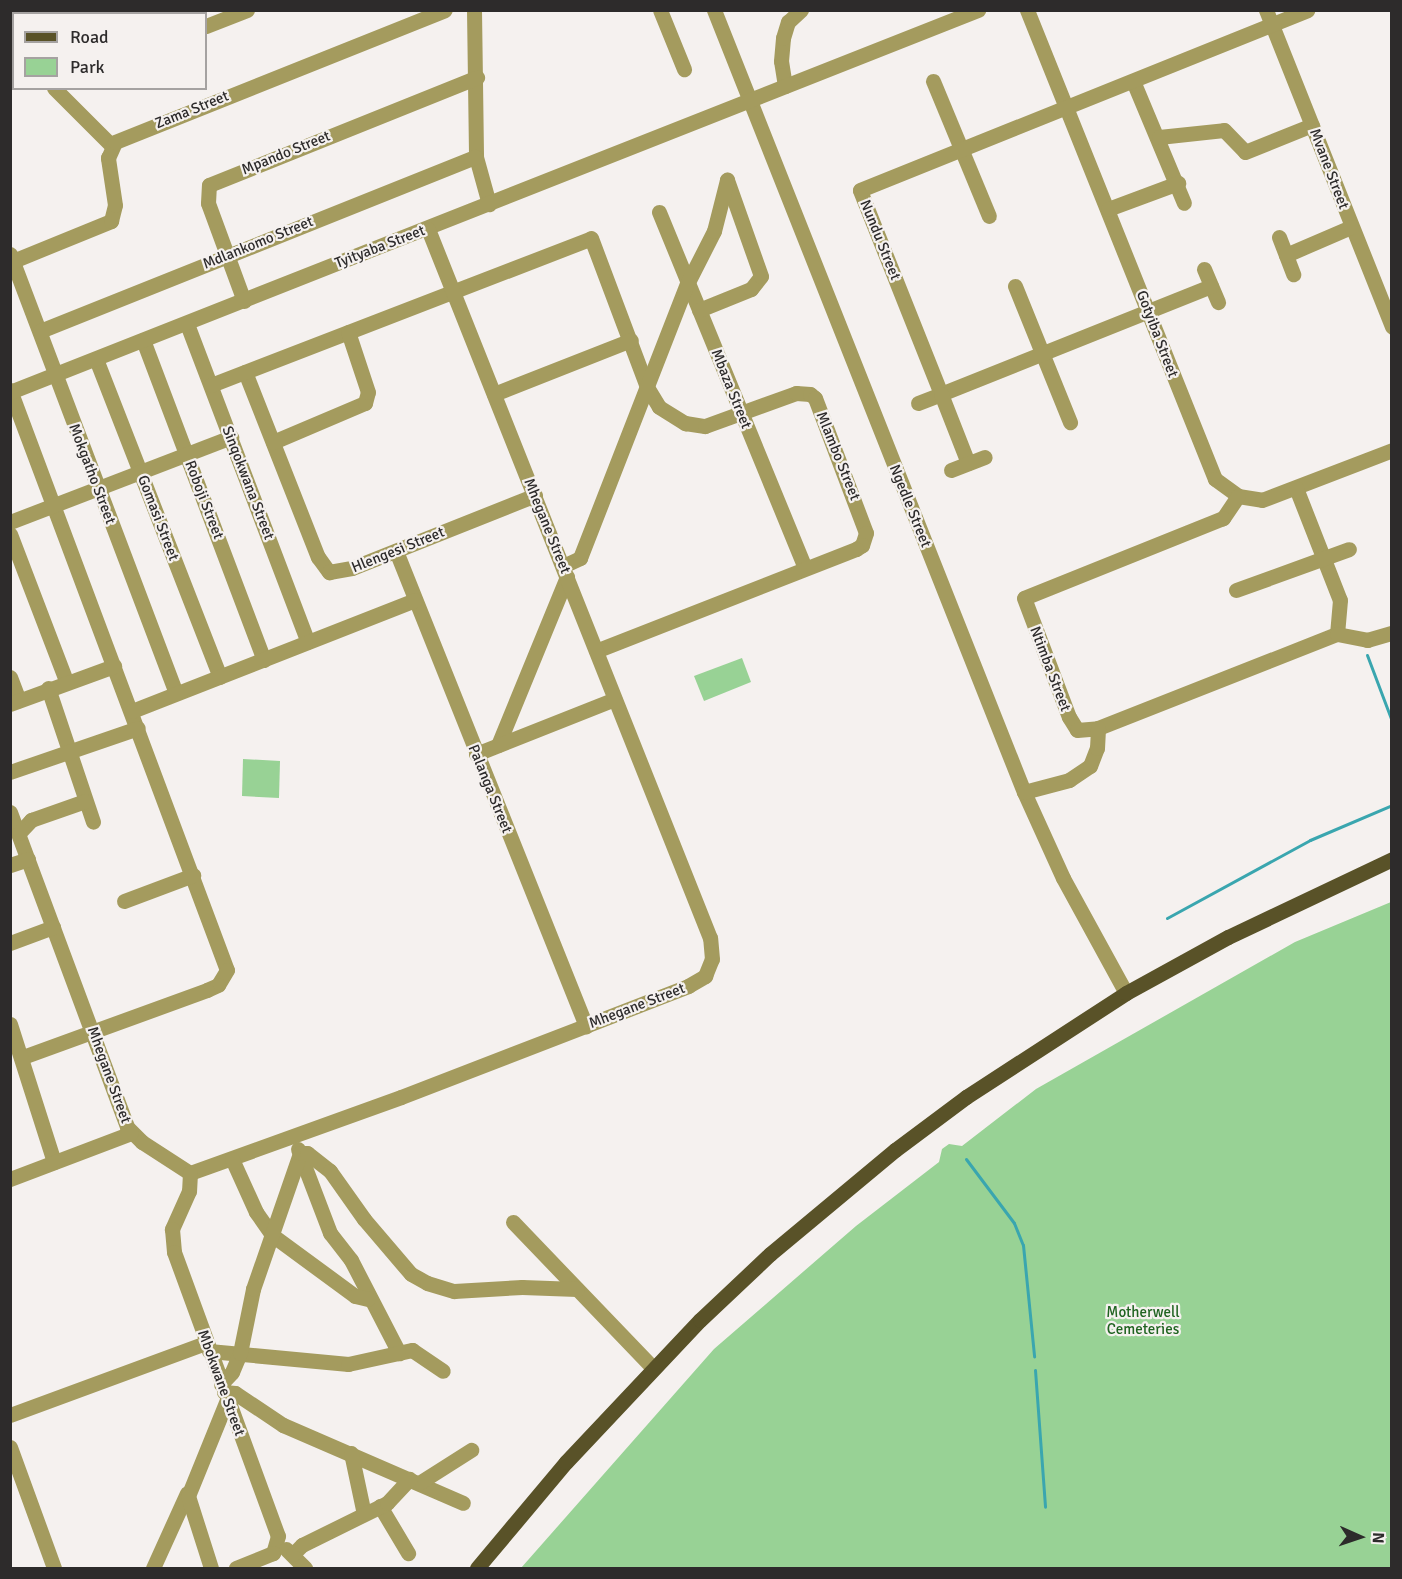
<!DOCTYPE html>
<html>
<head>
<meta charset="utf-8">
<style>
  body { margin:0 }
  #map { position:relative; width:1402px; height:1579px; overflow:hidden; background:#f5f1ef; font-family:Signika,sans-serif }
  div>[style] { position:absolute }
  .green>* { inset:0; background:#98d295 }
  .stream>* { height:3px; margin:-1.5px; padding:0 1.5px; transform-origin:1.5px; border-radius:1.5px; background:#3aa6af }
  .minor>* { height:15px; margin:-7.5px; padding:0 7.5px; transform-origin:7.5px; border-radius:7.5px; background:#a49b5e }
  .major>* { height:15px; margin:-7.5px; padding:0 7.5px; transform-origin:7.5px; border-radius:7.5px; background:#595228 }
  span { translate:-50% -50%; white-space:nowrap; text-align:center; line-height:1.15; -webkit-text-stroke:4.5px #f5f1ef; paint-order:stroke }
  .street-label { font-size:15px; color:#2d2b2b }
  .park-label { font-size:15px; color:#206421 }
  .frame { position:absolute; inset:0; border:12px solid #2d2b2b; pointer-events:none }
  .legend { position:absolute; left:12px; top:12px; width:195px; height:78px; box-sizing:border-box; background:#f5f1ef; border:2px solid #a5a2a1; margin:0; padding:8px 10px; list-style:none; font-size:18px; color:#2d2b2b }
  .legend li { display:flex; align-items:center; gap:12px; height:30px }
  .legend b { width:30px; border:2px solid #a5a2a1 }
  .north { position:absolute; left:1330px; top:1507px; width:60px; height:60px; -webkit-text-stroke:4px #f5f1ef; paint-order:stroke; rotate:93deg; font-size:16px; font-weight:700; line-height:24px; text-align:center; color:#2d2b2b }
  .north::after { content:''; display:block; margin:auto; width:21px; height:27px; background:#2d2b2b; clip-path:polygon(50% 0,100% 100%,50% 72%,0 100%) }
</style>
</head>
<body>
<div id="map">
  <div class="green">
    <div style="clip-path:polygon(742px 658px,751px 682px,704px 701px,694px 676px)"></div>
    <div style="clip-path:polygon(243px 759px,280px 761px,279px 798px,242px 796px)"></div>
    <div style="clip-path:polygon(1391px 902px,1391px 1568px,521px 1568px,714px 1349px,856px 1226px,939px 1162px,942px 1149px,949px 1144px,962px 1146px,1036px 1089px,1295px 942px)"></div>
  </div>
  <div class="stream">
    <div style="left:1367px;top:655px;width:71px;rotate:69.3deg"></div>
    <div style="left:1167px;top:918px;width:163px;rotate:-28.6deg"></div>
    <div style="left:1310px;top:840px;width:89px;rotate:-23.1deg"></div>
    <div style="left:966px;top:1159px;width:80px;rotate:53.1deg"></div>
    <div style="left:1014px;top:1223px;width:24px;rotate:68deg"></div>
    <div style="left:1023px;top:1245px;width:112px;rotate:84.3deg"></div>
    <div style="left:1035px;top:1370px;width:137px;rotate:85.8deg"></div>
  </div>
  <div class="minor">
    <div style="left:22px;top:10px;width:6px;rotate:39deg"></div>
    <div style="left:474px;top:10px;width:147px;rotate:89.2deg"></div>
    <div style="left:476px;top:157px;width:49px;rotate:74.5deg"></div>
    <div style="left:660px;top:10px;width:64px;rotate:67.9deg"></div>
    <div style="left:714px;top:10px;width:841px;rotate:68.38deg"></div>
    <div style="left:1024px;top:792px;width:94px;rotate:65.6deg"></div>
    <div style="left:1063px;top:878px;width:131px;rotate:61.3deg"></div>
    <div style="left:1027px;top:10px;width:505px;rotate:68.16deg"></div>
    <div style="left:1215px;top:479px;width:29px;rotate:36deg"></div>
    <div style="left:1238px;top:496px;width:24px;rotate:9deg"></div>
    <div style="left:1262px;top:500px;width:139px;rotate:-21deg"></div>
    <div style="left:1266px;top:10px;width:341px;rotate:68.3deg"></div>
    <div style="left:206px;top:26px;width:44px;rotate:-21.3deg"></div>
    <div style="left:10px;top:62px;width:4px;rotate:27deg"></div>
    <div style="left:933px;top:81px;width:146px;rotate:67.5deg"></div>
    <div style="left:1133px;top:81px;width:132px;rotate:67.3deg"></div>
    <div style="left:785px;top:86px;width:25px;rotate:-99deg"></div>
    <div style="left:781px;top:61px;width:23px;rotate:-85deg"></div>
    <div style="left:783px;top:38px;width:17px;rotate:-73deg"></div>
    <div style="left:788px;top:22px;width:18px;rotate:-43deg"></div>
    <div style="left:54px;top:88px;width:81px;rotate:45deg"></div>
    <div style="left:1159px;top:137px;width:65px;rotate:-6.1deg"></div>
    <div style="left:1224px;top:130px;width:30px;rotate:46deg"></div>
    <div style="left:1245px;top:152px;width:72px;rotate:-21.9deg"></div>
    <div style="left:1108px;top:209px;width:75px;rotate:-20.4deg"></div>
    <div style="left:659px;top:212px;width:383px;rotate:67.7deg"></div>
    <div style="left:1279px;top:237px;width:40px;rotate:69deg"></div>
    <div style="left:10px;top:254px;width:469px;rotate:69.3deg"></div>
    <div style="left:1286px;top:255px;width:71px;rotate:-23.3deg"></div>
    <div style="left:13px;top:261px;width:106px;rotate:-22.2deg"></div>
    <div style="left:111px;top:221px;width:16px;rotate:-76deg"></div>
    <div style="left:115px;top:205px;width:48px;rotate:-98.5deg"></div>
    <div style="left:108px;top:158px;width:17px;rotate:-66deg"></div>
    <div style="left:115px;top:142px;width:355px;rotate:-21.8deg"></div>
    <div style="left:1204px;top:269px;width:36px;rotate:67deg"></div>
    <div style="left:1015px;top:286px;width:147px;rotate:68deg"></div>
    <div style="left:1211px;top:286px;width:291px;rotate:158.2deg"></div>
    <div style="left:941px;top:394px;width:219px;rotate:-111.7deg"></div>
    <div style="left:860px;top:190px;width:482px;rotate:-21.9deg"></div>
    <div style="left:244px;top:301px;width:104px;rotate:-110.2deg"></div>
    <div style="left:208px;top:203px;width:18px;rotate:-87deg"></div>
    <div style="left:209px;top:185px;width:289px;rotate:-21.9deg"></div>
    <div style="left:699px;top:310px;width:56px;rotate:-22deg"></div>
    <div style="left:751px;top:289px;width:16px;rotate:-52deg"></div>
    <div style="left:761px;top:276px;width:102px;rotate:-109.5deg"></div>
    <div style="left:187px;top:324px;width:340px;rotate:69.2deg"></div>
    <div style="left:40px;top:331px;width:469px;rotate:-21.8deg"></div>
    <div style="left:143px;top:340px;width:342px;rotate:69.3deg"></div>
    <div style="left:96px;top:359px;width:341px;rotate:68.7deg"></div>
    <div style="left:245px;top:372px;width:199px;rotate:68.5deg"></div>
    <div style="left:318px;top:557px;width:19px;rotate:54deg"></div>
    <div style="left:329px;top:572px;width:23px;rotate:-10deg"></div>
    <div style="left:352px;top:568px;width:197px;rotate:-21.7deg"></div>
    <div style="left:211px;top:385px;width:407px;rotate:-21.1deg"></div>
    <div style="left:591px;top:238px;width:159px;rotate:69.4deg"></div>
    <div style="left:647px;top:387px;width:23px;rotate:59deg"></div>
    <div style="left:659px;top:407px;width:31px;rotate:32deg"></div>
    <div style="left:685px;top:423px;width:20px;rotate:9deg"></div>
    <div style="left:705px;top:426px;width:97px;rotate:-19.9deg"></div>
    <div style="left:796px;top:393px;width:14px;rotate:4deg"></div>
    <div style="left:810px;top:394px;width:6px;rotate:39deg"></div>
    <div style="left:815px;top:398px;width:144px;rotate:69.3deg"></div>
    <div style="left:866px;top:533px;width:13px;rotate:108deg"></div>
    <div style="left:862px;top:545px;width:7px;rotate:146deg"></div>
    <div style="left:856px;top:549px;width:279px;rotate:158.6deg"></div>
    <div style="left:10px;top:390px;width:619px;rotate:69.49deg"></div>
    <div style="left:227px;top:970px;width:17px;rotate:121deg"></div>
    <div style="left:218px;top:985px;width:12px;rotate:156deg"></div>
    <div style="left:207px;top:990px;width:196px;rotate:160deg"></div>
    <div style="left:10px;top:392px;width:1041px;rotate:-21.54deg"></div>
    <div style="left:494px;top:394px;width:147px;rotate:-21.5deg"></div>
    <div style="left:918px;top:403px;width:25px;rotate:-21deg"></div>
    <div style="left:941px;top:394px;width:74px;rotate:68.6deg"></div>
    <div style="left:273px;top:442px;width:100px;rotate:-23deg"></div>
    <div style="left:365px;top:403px;width:11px;rotate:-75deg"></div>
    <div style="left:368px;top:392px;width:63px;rotate:-108.4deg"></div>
    <div style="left:951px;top:470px;width:36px;rotate:-21deg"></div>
    <div style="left:1296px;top:488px;width:120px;rotate:68.6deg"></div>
    <div style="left:1340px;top:600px;width:34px;rotate:95deg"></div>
    <div style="left:1238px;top:496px;width:27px;rotate:124deg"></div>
    <div style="left:1223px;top:518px;width:214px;rotate:158.1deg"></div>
    <div style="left:1024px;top:598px;width:127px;rotate:69.3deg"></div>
    <div style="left:1069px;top:717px;width:15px;rotate:58deg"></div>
    <div style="left:1077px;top:730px;width:21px;rotate:-5deg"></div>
    <div style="left:1098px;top:728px;width:257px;rotate:-21.5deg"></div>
    <div style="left:1337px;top:634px;width:31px;rotate:11deg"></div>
    <div style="left:1367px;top:640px;width:26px;rotate:-16deg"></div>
    <div style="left:10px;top:522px;width:237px;rotate:-21deg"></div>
    <div style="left:10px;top:534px;width:157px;rotate:69.1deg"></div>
    <div style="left:396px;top:551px;width:512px;rotate:68.2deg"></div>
    <div style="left:563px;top:566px;width:19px;rotate:-25deg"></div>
    <div style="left:580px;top:558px;width:294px;rotate:-68.7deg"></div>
    <div style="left:687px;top:284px;width:59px;rotate:-63deg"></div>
    <div style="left:714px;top:231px;width:53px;rotate:-75.7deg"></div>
    <div style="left:1236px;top:590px;width:120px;rotate:-19.9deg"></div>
    <div style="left:10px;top:677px;width:25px;rotate:69deg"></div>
    <div style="left:48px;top:688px;width:141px;rotate:71.4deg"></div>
    <div style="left:10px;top:704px;width:111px;rotate:-20.1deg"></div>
    <div style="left:132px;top:711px;width:304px;rotate:-21.4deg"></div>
    <div style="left:498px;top:745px;width:182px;rotate:-67.7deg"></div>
    <div style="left:476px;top:754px;width:149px;rotate:-21.6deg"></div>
    <div style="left:10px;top:772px;width:135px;rotate:-19deg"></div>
    <div style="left:1024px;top:792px;width:47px;rotate:-14.9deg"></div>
    <div style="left:1069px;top:780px;width:25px;rotate:-34deg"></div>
    <div style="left:1090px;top:766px;width:19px;rotate:-69deg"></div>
    <div style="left:1097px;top:748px;width:20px;rotate:-87deg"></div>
    <div style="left:10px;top:812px;width:336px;rotate:69.6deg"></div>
    <div style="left:127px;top:1127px;width:21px;rotate:45deg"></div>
    <div style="left:142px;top:1142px;width:57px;rotate:32.9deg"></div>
    <div style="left:190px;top:1173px;width:224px;rotate:-19.8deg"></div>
    <div style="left:401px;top:1097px;width:308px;rotate:-21.1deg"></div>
    <div style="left:688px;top:986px;width:20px;rotate:-30deg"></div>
    <div style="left:705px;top:976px;width:18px;rotate:-68deg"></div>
    <div style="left:712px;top:959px;width:21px;rotate:-95deg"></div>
    <div style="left:710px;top:938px;width:763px;rotate:-111.69deg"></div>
    <div style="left:19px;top:833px;width:18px;rotate:-47deg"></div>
    <div style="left:31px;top:820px;width:57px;rotate:-19.4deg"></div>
    <div style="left:10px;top:865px;width:19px;rotate:-18deg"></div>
    <div style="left:124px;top:901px;width:74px;rotate:-20.6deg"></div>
    <div style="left:10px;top:943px;width:46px;rotate:-20.4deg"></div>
    <div style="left:10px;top:1024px;width:145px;rotate:72.3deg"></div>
    <div style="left:298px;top:1149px;width:90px;rotate:69.1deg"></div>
    <div style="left:330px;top:1233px;width:34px;rotate:52deg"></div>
    <div style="left:351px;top:1260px;width:105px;rotate:62.7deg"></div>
    <div style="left:232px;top:1159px;width:58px;rotate:65.6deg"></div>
    <div style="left:256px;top:1212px;width:28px;rotate:55deg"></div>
    <div style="left:272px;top:1235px;width:103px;rotate:36.3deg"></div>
    <div style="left:355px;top:1296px;width:13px;rotate:13deg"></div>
    <div style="left:190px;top:1173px;width:18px;rotate:93deg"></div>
    <div style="left:189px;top:1191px;width:42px;rotate:114.1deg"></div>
    <div style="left:172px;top:1229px;width:23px;rotate:85deg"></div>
    <div style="left:174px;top:1252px;width:302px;rotate:69.9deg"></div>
    <div style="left:278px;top:1536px;width:18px;rotate:106deg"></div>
    <div style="left:273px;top:1553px;width:40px;rotate:158deg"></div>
    <div style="left:10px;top:1179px;width:129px;rotate:-20.8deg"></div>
    <div style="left:513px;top:1222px;width:202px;rotate:46.2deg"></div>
    <div style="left:209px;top:1351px;width:140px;rotate:5.3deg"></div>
    <div style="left:348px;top:1364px;width:66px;rotate:-12.3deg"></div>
    <div style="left:412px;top:1350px;width:37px;rotate:34deg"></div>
    <div style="left:221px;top:1384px;width:16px;rotate:-47deg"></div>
    <div style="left:232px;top:1372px;width:21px;rotate:-67deg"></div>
    <div style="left:240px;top:1353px;width:65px;rotate:-78.5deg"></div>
    <div style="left:253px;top:1289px;width:144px;rotate:-70.9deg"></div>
    <div style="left:300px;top:1153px;width:7px"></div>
    <div style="left:307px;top:1153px;width:29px;rotate:38deg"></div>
    <div style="left:330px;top:1171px;width:59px;rotate:54.7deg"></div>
    <div style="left:364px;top:1219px;width:72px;rotate:49.5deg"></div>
    <div style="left:411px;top:1274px;width:18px;rotate:29deg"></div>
    <div style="left:427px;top:1283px;width:28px;rotate:17deg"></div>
    <div style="left:454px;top:1291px;width:68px;rotate:-3.4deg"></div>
    <div style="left:522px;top:1287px;width:55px;rotate:2.1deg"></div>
    <div style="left:224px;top:1392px;width:11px;rotate:5deg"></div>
    <div style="left:235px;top:1393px;width:58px;rotate:33.7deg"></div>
    <div style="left:283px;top:1425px;width:196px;rotate:23.4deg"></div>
    <div style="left:10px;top:1415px;width:209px;rotate:-20.2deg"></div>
    <div style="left:10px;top:1447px;width:129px;rotate:70deg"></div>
    <div style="left:351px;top:1453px;width:62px;rotate:78deg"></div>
    <div style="left:419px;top:1483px;width:62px;rotate:-32.4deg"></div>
    <div style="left:380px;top:1506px;width:55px;rotate:59.2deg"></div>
    <div style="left:286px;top:1549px;width:27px;rotate:45deg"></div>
    <div style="left:293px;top:1554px;width:13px;rotate:-45deg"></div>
    <div style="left:302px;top:1545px;width:95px;rotate:-26.3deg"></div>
    <div style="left:387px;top:1503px;width:33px;rotate:-47deg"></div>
    <div style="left:153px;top:1568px;width:82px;rotate:-65.6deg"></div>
    <div style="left:211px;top:1568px;width:76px;rotate:-107.7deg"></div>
    <div style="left:188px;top:1496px;width:104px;rotate:-67.9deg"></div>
  </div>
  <div class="major">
    <div style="left:477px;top:1568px;width:138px;rotate:-50deg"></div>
    <div style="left:566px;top:1462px;width:195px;rotate:-46.7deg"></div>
    <div style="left:700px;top:1320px;width:96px;rotate:-43.3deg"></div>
    <div style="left:770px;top:1254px;width:163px;rotate:-39.8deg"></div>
    <div style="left:895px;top:1150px;width:89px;rotate:-36.7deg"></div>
    <div style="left:966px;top:1097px;width:191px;rotate:-33deg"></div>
    <div style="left:1126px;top:993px;width:116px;rotate:-28.8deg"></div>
    <div style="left:1228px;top:937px;width:182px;rotate:-25.4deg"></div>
  </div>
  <div class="street-label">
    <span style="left:192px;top:110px;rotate:-22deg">Zama Street</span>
    <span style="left:286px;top:153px;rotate:-22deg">Mpando Street</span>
    <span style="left:1329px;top:169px;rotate:69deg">Mvane Street</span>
    <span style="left:880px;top:240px;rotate:68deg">Nundu Street</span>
    <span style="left:258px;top:243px;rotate:-22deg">Mdlankomo Street</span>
    <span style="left:380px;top:247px;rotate:-21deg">Tyityaba Street</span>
    <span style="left:1157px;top:334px;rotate:69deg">Gotyiba Street</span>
    <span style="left:731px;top:389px;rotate:68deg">Mbaza Street</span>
    <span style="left:838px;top:456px;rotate:68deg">Mlambo Street</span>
    <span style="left:92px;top:474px;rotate:69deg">Mokgatho Street</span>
    <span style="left:248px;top:483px;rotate:69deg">Sinqokwana Street</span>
    <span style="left:204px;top:500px;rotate:69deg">Roboji Street</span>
    <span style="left:910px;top:506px;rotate:68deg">Ngedle Street</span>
    <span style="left:158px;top:518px;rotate:69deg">Gomasi Street</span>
    <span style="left:547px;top:526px;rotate:68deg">Mhegane Street</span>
    <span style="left:398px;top:550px;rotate:-22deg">Hlengesi Street</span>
    <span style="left:1050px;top:669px;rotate:69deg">Ntimba Street</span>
    <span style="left:490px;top:789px;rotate:68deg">Palanga Street</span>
    <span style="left:637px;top:1006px;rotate:-21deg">Mhegane Street</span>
    <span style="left:109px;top:1075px;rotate:70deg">Mhegane Street</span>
    <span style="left:221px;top:1383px;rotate:70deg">Mbokwane Street</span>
  </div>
  <div class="park-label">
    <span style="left:1143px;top:1321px">Motherwell<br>Cemeteries</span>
  </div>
  <div class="frame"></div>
  <ul class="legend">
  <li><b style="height:8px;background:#595228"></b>Road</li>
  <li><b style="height:16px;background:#98d295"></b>Park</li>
  </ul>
  <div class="north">N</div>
</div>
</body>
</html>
